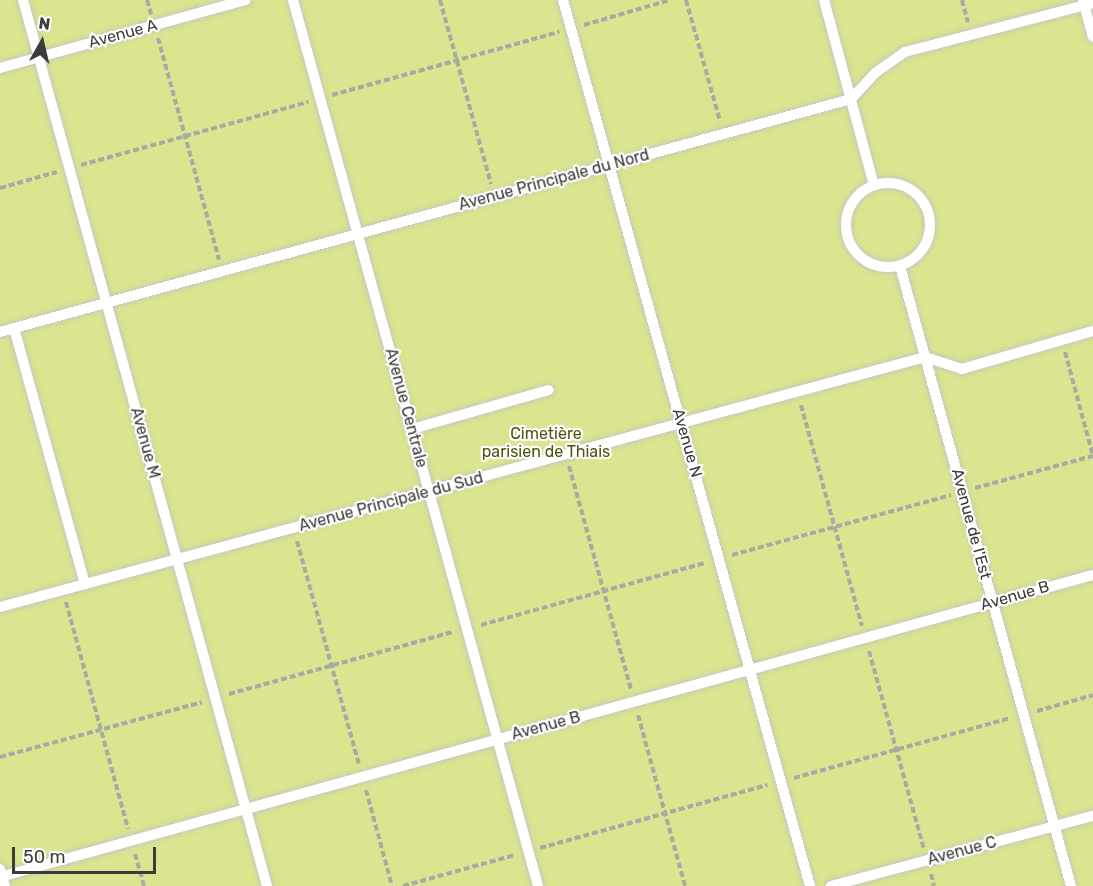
<!DOCTYPE html>
<html>
<head>
<meta charset="utf-8">
<style>
  body { margin:0 }
  #map { position:relative; width:1093px; height:886px; overflow:hidden; background:#f3f5ed; font-family:Rubik,sans-serif }
  div>[style] { position:absolute }
  .green>* { inset:0; background:#dbe48e }
  .path>* { height:4px; margin-top:-2px; transform-origin:0; background:repeating-linear-gradient(90deg,#a8aaa4 0 6px,transparent 0 9px) }
  .roads { filter:drop-shadow(0 0 2px #c6c7bf) drop-shadow(0 0 2px #c6c7bf) }
  .lane>* { height:10px; margin:-5px; padding:0 5px; transform-origin:5px; border-radius:5px; background:#fff }
  .lane>.ring { margin:-5px; padding:0; box-sizing:content-box; background:none; border:10px solid #fff; border-radius:50% }
  span { translate:-50% -50%; white-space:nowrap; text-align:center; line-height:1.15; -webkit-text-stroke:4.5px #fff; paint-order:stroke }
  .street-label { font-size:16px; color:#3b3c39 }
  .park-label { font-size:16px; color:#4f530f }
  .north { position:absolute; left:12px; top:12px; width:60px; height:60px; -webkit-text-stroke:4px #fff; paint-order:stroke; rotate:8deg; font-size:16px; font-weight:700; line-height:24px; text-align:center; color:#3b3c39 }
  .north::after { content:''; display:block; margin:auto; width:21px; height:27px; background:#3b3c39; clip-path:polygon(50% 0,100% 100%,50% 72%,0 100%) }
  .scale { position:absolute; left:12px; top:847px; width:144px; height:27px; box-sizing:border-box; border:3px solid #3b3c39; border-top:0; padding-left:8px; font-size:18px; line-height:21px; white-space:nowrap; color:#3b3c39; -webkit-text-stroke:4px #fff; paint-order:stroke }
</style>
</head>
<body>
<div id="map">
  <div class="green">
    <div style="clip-path:polygon(0 0,1093px 0,1093px 886px,0 886px)"></div>
  </div>
  <div class="path">
    <div style="left:147px;top:0;width:15px;rotate:74deg"></div>
    <div style="left:440px;top:0;width:191px;rotate:74.5deg"></div>
    <div style="left:686px;top:0;width:126px;rotate:74.3deg"></div>
    <div style="left:962px;top:0;width:23px;rotate:75deg"></div>
    <div style="left:584px;top:25px;width:90px;rotate:-16.2deg"></div>
    <div style="left:158px;top:38px;width:230px;rotate:74.6deg"></div>
    <div style="left:332px;top:95px;width:236px;rotate:-15.5deg"></div>
    <div style="left:81px;top:165px;width:236px;rotate:-15.5deg"></div>
    <div style="left:0;top:188px;width:59px;rotate:-15.7deg"></div>
    <div style="left:1065px;top:352px;width:108px;rotate:74.9deg"></div>
    <div style="left:801px;top:405px;width:229px;rotate:74.6deg"></div>
    <div style="left:569px;top:466px;width:232px;rotate:74.5deg"></div>
    <div style="left:975px;top:488px;width:122px;rotate:-15.2deg"></div>
    <div style="left:297px;top:541px;width:232px;rotate:74.5deg"></div>
    <div style="left:732px;top:555px;width:227px;rotate:-15.3deg"></div>
    <div style="left:66px;top:602px;width:235px;rotate:74.7deg"></div>
    <div style="left:481px;top:625px;width:232px;rotate:-15.5deg"></div>
    <div style="left:869px;top:651px;width:205px;rotate:74.5deg"></div>
    <div style="left:229px;top:694px;width:232px;rotate:-15.5deg"></div>
    <div style="left:1037px;top:711px;width:58px;rotate:-15.9deg"></div>
    <div style="left:638px;top:715px;width:177px;rotate:74.6deg"></div>
    <div style="left:0;top:757px;width:209px;rotate:-15.2deg"></div>
    <div style="left:794px;top:778px;width:224px;rotate:-15.5deg"></div>
    <div style="left:366px;top:790px;width:99px;rotate:74.8deg"></div>
    <div style="left:540px;top:848px;width:236px;rotate:-15.5deg"></div>
    <div style="left:135px;top:854px;width:33px;rotate:74deg"></div>
    <div style="left:931px;top:874px;width:12px;rotate:76deg"></div>
    <div style="left:403px;top:886px;width:116px;rotate:-15.5deg"></div>
  </div>
  <div class="roads">
    <div class="lane">
      <div style="left:23px;top:0;width:919px;rotate:74.6deg"></div>
      <div style="left:293px;top:0;width:919px;rotate:74.54deg"></div>
      <div style="left:563px;top:0;width:920px;rotate:74.42deg"></div>
      <div style="left:824px;top:0;width:192px;rotate:74.9deg"></div>
      <div style="left:1083px;top:0;width:38px;rotate:75deg"></div>
      <div style="left:0;top:68px;width:255px;rotate:-15.5deg"></div>
      <div class="ring" style="left:846px;top:183px;width:74px;height:74px"></div>
      <div style="left:900px;top:266px;width:643px;rotate:74.58deg"></div>
      <div style="left:14px;top:328px;width:266px;rotate:74.5deg"></div>
      <div style="left:0;top:332px;width:882px;rotate:-15.31deg"></div>
      <div style="left:851px;top:99px;width:35px;rotate:-47deg"></div>
      <div style="left:875px;top:73px;width:37px;rotate:-35deg"></div>
      <div style="left:905px;top:52px;width:194px;rotate:-14.6deg"></div>
      <div style="left:412px;top:429px;width:142px;rotate:-15.9deg"></div>
      <div style="left:0;top:607px;width:958px;rotate:-15.12deg"></div>
      <div style="left:925px;top:357px;width:39px;rotate:18deg"></div>
      <div style="left:962px;top:369px;width:136px;rotate:-16.2deg"></div>
      <div style="left:0;top:869px;width:18px;rotate:74deg"></div>
      <div style="left:0;top:877px;width:1134px;rotate:-15.45deg"></div>
      <div style="left:831px;top:886px;width:271px;rotate:-15deg"></div>
    </div>
  </div>
  <div class="street-label">
    <span style="left:123px;top:34px;rotate:-15deg">Avenue A</span>
    <span style="left:554px;top:180px;rotate:-15deg">Avenue Principale du Nord</span>
    <span style="left:406px;top:408px;rotate:75deg">Avenue Centrale</span>
    <span style="left:145px;top:443px;rotate:75deg">Avenue M</span>
    <span style="left:687px;top:443px;rotate:74deg">Avenue N</span>
    <span style="left:391px;top:502px;rotate:-15deg">Avenue Principale du Sud</span>
    <span style="left:971px;top:524px;rotate:75deg">Avenue de l'Est</span>
    <span style="left:1015px;top:596px;rotate:-16deg">Avenue B</span>
    <span style="left:546px;top:726px;rotate:-15deg">Avenue B</span>
    <span style="left:962px;top:851px;rotate:-15deg">Avenue C</span>
  </div>
  <div class="park-label">
    <span style="left:546px;top:443px">Cimetière<br>parisien de Thiais</span>
  </div>
  <div class="north">N</div>
  <div class="scale">50 m</div>
</div>
</body>
</html>
